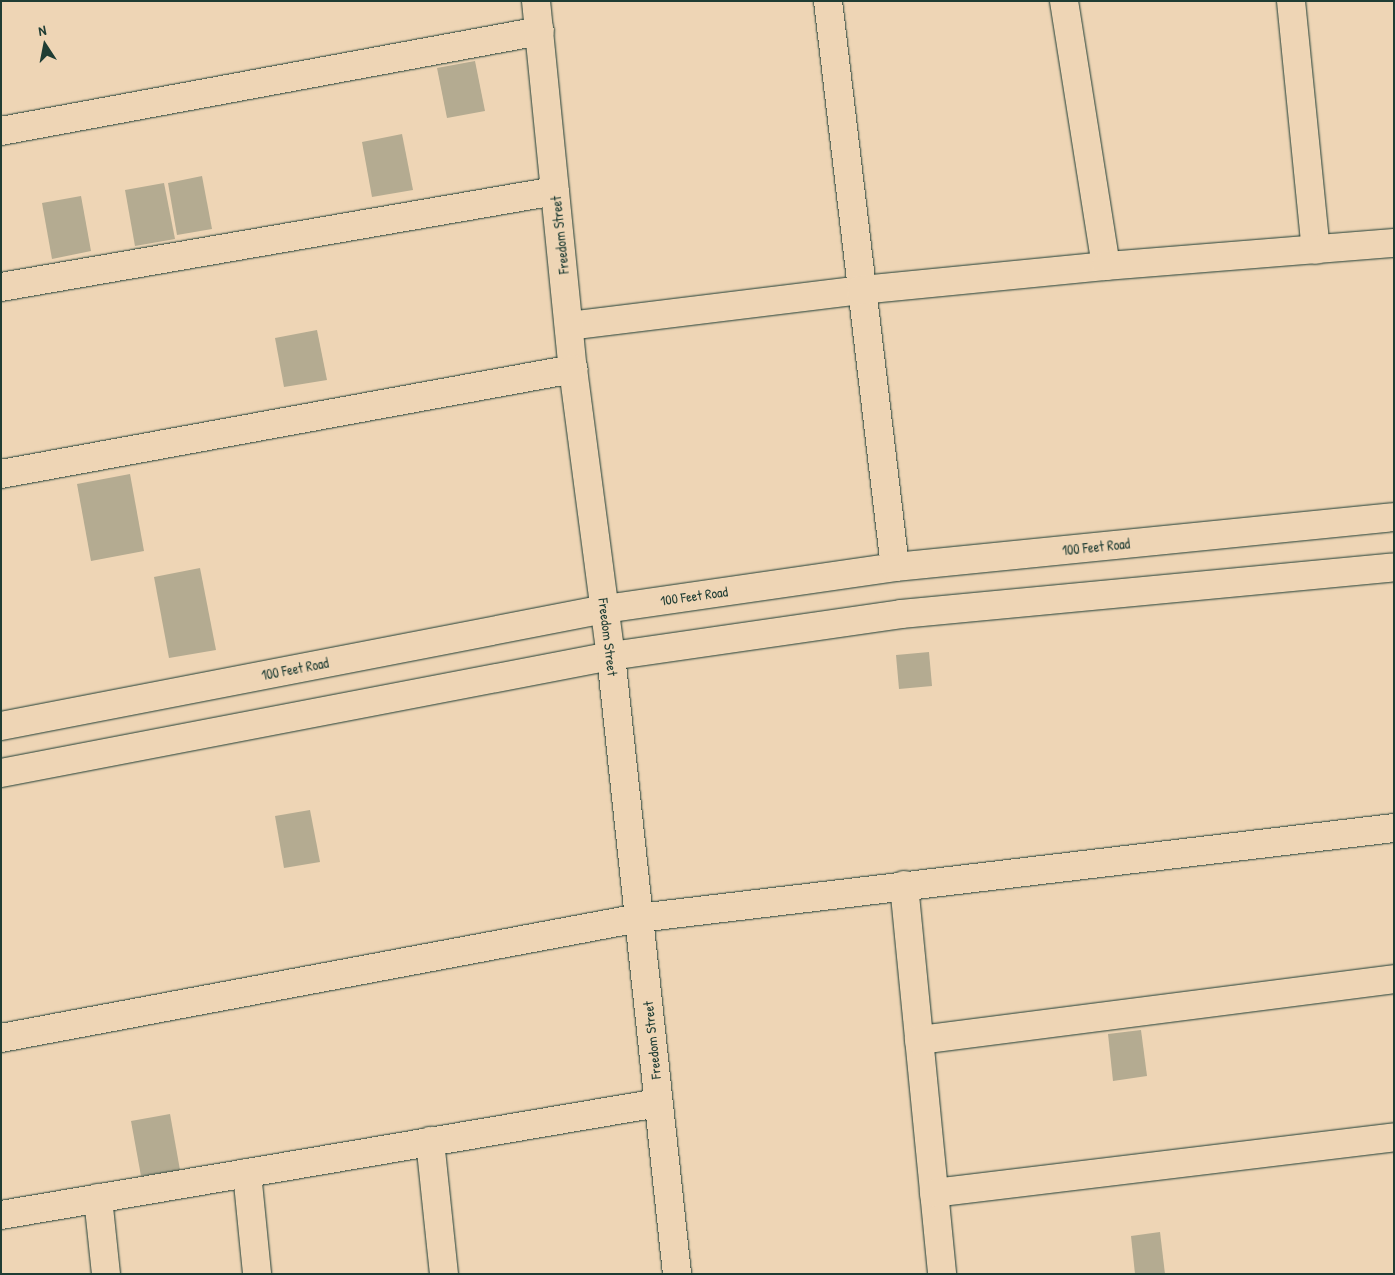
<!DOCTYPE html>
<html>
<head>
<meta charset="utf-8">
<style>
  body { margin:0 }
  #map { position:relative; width:1395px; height:1275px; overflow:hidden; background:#eed5b5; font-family:"Patrick Hand",sans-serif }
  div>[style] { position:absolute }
  .building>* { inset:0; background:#b4ab91 }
  .roads { filter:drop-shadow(0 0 1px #1f3d34) drop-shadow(0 0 1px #1f3d34) }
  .minor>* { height:28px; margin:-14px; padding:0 14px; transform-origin:14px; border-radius:14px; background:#eed5b5 }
  .tertiary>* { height:28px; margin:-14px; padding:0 14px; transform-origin:14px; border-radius:14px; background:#eed5b5 }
  .secondary>* { height:28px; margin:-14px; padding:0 14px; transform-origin:14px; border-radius:14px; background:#eed5b5 }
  span { translate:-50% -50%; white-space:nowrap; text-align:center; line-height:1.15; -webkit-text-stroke:4px #eed5b5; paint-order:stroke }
  .street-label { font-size:14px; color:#1f3d34 }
  .frame { position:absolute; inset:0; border:2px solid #1f3d34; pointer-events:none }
  .north { position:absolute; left:20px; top:20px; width:50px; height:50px; -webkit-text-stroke:4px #eed5b5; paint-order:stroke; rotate:349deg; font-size:14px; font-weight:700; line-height:20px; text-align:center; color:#1f3d34 }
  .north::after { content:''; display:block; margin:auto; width:18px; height:22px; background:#1f3d34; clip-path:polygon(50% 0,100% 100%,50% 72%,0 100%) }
</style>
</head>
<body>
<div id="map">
  <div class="building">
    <div style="clip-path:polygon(475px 61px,485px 111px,447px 118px,437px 68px)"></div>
    <div style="clip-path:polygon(402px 134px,413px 190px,372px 197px,362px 142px)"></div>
    <div style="clip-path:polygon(202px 176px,212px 229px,177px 235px,168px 183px)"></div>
    <div style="clip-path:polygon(164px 183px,175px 239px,135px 246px,125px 190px)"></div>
    <div style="clip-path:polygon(81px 196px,91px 251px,52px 259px,42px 203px)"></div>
    <div style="clip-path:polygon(317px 330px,327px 380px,284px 387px,275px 338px)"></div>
    <div style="clip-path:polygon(130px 474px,144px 551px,91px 561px,77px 484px)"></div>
    <div style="clip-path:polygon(200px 568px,216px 650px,169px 658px,154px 577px)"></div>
    <div style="clip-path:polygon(929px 652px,932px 686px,899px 689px,896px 655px)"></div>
    <div style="clip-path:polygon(310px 810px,320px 862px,284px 868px,275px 816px)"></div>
    <div style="clip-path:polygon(1141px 1030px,1147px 1076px,1113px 1081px,1108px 1034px)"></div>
    <div style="clip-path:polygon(170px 1114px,180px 1170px,141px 1176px,131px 1121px)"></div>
    <div style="clip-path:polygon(1160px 1232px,1165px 1274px,1135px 1274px,1131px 1236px)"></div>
  </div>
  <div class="roads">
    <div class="minor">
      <div style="left:828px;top:1px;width:570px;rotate:83.25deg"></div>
      <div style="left:1064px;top:1px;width:268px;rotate:81deg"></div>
      <div style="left:1291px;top:1px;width:250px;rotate:84.3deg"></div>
      <div style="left:1px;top:131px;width:548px;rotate:-10.51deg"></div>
      <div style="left:1px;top:287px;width:562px;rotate:-9.83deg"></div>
      <div style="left:569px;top:326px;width:294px;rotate:-7deg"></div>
      <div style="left:861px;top:290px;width:246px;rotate:-5.6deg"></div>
      <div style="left:1106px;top:266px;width:289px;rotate:-4.6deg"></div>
      <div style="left:1px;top:474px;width:582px;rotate:-10.4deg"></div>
      <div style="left:904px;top:885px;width:391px;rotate:84.4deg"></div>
      <div style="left:1px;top:1038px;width:649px;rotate:-10.65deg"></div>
      <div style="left:639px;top:918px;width:760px;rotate:-6.8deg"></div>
      <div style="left:919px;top:1040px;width:479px;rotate:-7.3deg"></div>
      <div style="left:430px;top:1141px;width:134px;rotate:84deg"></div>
      <div style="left:247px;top:1173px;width:101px;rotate:84.3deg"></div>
      <div style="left:934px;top:1193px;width:463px;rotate:-6.9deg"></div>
      <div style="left:98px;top:1198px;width:76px;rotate:84deg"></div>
      <div style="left:1px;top:1215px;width:666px;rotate:-9.67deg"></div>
    </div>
    <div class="tertiary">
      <div style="left:536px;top:1px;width:370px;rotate:84.3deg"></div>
      <div style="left:573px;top:369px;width:290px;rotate:82.5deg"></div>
      <div style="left:611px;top:656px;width:622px;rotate:83.9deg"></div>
    </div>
    <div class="secondary">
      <div style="left:1px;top:726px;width:615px;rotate:-10.96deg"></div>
      <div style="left:605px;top:609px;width:293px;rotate:-8.2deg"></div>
      <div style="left:895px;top:567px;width:501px;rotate:-5.72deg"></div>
      <div style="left:1px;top:773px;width:621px;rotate:-10.86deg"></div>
      <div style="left:611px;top:656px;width:293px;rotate:-8.2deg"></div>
      <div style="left:901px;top:614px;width:495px;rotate:-5.4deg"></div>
    </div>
  </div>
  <div class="street-label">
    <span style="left:560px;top:235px;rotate:-96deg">Freedom Street</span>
    <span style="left:1096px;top:547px;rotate:-6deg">100 Feet Road</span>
    <span style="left:694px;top:596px;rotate:-8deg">100 Feet Road</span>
    <span style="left:608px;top:637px;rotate:83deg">Freedom Street</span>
    <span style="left:295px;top:669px;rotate:-11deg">100 Feet Road</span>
    <span style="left:652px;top:1040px;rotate:-96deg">Freedom Street</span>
  </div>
  <div class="frame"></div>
  <div class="north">N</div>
</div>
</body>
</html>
